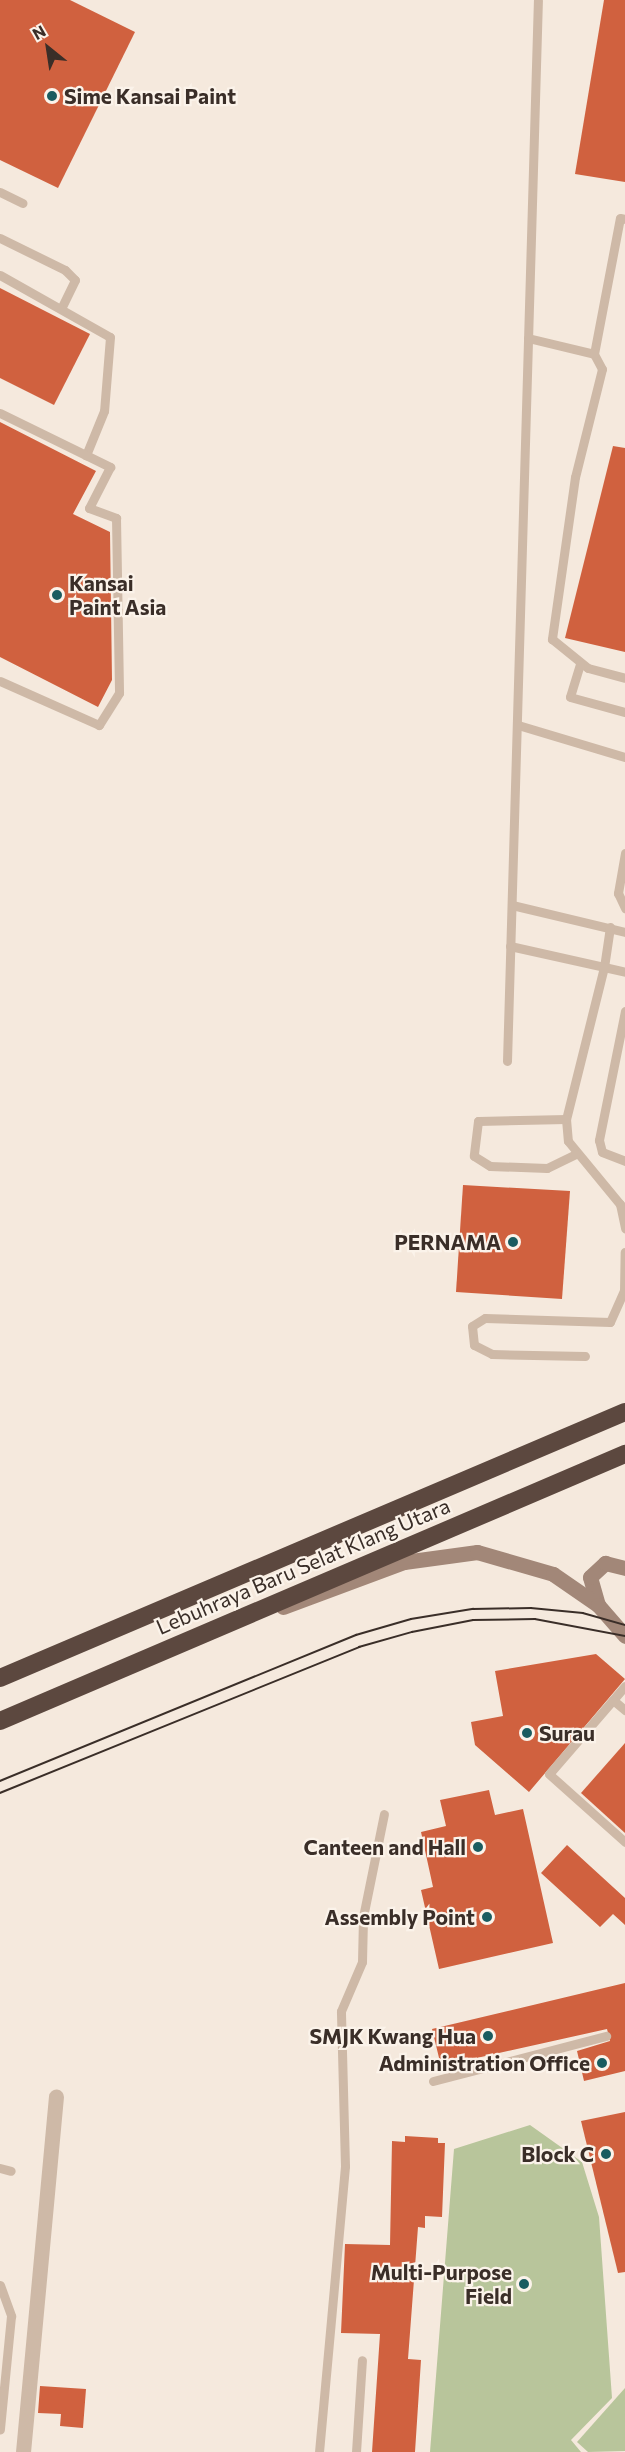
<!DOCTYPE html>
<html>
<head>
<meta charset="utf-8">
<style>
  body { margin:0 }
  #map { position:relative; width:625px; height:2452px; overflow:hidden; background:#f5e9dd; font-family:Commissioner,sans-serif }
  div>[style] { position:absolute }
  .green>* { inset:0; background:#b8c59b }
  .building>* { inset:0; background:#d0613f }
  .lane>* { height:9px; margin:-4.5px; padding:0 4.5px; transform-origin:4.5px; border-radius:4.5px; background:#ceb9a7 }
  .street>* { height:15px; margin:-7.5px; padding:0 7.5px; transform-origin:7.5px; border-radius:7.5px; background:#ceb9a7 }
  .secondary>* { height:15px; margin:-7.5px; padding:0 7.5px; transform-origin:7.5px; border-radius:7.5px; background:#a28778 }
  .highway>* { height:18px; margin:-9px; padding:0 9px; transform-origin:9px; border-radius:9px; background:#5c483f }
  .tram>* { height:1.5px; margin:-0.75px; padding:0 0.75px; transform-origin:0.75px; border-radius:0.75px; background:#3a2e28 }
  .dots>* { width:16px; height:16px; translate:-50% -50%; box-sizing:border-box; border:3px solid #fbf3ea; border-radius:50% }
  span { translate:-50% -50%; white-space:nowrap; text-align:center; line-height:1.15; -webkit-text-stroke:4.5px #fbf3ea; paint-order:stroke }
  .poi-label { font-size:21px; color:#3a2e28; font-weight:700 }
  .left { translate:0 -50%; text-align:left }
  .right { translate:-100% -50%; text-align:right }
  .street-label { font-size:21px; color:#3a2e28 }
  .north { position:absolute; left:18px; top:18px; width:60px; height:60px; -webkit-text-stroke:4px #fbf3ea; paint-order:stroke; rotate:330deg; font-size:16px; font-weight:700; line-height:24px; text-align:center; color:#3a2e28 }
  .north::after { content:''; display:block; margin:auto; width:21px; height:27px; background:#3a2e28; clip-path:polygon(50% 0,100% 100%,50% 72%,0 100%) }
</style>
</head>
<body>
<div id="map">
  <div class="green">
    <div style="clip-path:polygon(530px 2125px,582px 2162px,599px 2217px,612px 2398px,571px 2440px,581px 2452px,430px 2452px,454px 2149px)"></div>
    <div style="clip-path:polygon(625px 2388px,625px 2451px,588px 2452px,577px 2442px)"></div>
  </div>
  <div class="building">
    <div style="clip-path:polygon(0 0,70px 0,135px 32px,58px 188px,0 160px)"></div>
    <div style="clip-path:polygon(604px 0,625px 0,625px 182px,575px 174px)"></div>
    <div style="clip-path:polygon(0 288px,90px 334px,54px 405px,0 378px)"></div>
    <div style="clip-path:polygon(0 422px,96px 471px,73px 514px,110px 532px,112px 680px,98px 707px,0 657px)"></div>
    <div style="clip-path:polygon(613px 446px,625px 448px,625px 652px,565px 638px)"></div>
    <div style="clip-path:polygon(463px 1185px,570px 1191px,562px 1299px,456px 1292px)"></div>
    <div style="clip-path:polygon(596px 1654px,625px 1679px,529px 1792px,475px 1745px,471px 1722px,503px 1716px,495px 1671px)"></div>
    <div style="clip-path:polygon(625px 1743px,625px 1833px,581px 1793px)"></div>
    <div style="clip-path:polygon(489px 1790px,495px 1815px,523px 1809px,553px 1943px,439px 1969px,421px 1890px,433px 1887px,421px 1832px,446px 1826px,440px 1800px)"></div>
    <div style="clip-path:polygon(567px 1845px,625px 1898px,625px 1925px,613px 1914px,600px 1927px,541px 1873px)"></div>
    <div style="clip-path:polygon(625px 1983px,625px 2071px,584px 2081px,577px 2051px,610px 2041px,607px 2029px,441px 2066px,432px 2029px)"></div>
    <div style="clip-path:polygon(625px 2112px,625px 2272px,618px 2273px,581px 2121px)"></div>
    <div style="clip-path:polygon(405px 2136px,438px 2138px,438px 2143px,445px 2143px,442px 2217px,425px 2216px,425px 2228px,418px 2227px,408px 2359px,421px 2360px,415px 2452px,372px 2452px,380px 2334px,341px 2333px,345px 2244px,390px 2245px,392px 2141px,405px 2142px)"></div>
    <div style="clip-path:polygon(40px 2386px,86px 2389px,83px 2428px,60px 2426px,61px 2414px,38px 2413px)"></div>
  </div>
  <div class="lane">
    <div style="left:0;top:192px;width:25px;rotate:26deg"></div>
    <div style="left:0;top:238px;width:72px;rotate:26.2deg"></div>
    <div style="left:65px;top:270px;width:14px;rotate:45deg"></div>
    <div style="left:75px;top:280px;width:30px;rotate:116deg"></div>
    <div style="left:0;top:275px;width:126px;rotate:29.4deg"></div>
    <div style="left:110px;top:337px;width:74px;rotate:94.6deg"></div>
    <div style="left:104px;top:411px;width:48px;rotate:112.2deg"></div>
    <div style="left:528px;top:338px;width:68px;rotate:13.6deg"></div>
    <div style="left:594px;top:354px;width:17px;rotate:62deg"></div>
    <div style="left:602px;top:369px;width:111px;rotate:104deg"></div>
    <div style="left:575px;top:477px;width:164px;rotate:98.1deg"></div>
    <div style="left:552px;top:639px;width:46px;rotate:38.9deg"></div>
    <div style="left:588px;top:668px;width:38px;rotate:15deg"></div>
    <div style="left:594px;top:354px;width:138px;rotate:-79.2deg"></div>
    <div style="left:620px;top:218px;width:5px;rotate:11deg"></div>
    <div style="left:0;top:413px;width:123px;rotate:26.1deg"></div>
    <div style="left:110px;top:467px;width:46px;rotate:117.1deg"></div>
    <div style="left:89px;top:508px;width:29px;rotate:20deg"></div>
    <div style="left:116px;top:518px;width:175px;rotate:89deg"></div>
    <div style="left:119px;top:693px;width:38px;rotate:122deg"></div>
    <div style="left:99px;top:725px;width:108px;rotate:-156deg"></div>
    <div style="left:580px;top:664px;width:34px;rotate:107deg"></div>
    <div style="left:570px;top:697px;width:57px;rotate:15.3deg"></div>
    <div style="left:518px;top:725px;width:112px;rotate:16.7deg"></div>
    <div style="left:625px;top:853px;width:41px;rotate:99.9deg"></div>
    <div style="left:618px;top:893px;width:17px;rotate:65deg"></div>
    <div style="left:512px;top:905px;width:116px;rotate:13.4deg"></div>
    <div style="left:610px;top:927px;width:40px;rotate:98.5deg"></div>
    <div style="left:604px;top:967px;width:22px;rotate:13deg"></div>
    <div style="left:510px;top:946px;width:96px;rotate:12.6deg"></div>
    <div style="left:604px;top:967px;width:157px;rotate:104deg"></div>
    <div style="left:566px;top:1119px;width:22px;rotate:85deg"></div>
    <div style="left:568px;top:1141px;width:82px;rotate:50.5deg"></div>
    <div style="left:620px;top:1204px;width:25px;rotate:78deg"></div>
    <div style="left:625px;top:1011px;width:132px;rotate:101.4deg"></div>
    <div style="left:599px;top:1140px;width:12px;rotate:76deg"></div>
    <div style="left:602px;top:1152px;width:25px;rotate:21deg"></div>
    <div style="left:507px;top:1061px;width:1061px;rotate:-88.33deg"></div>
    <div style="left:566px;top:1119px;width:88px;rotate:178.7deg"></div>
    <div style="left:478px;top:1121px;width:35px;rotate:97deg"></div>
    <div style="left:474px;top:1156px;width:19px;rotate:32deg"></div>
    <div style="left:490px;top:1166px;width:57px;rotate:2deg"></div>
    <div style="left:547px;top:1168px;width:32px;rotate:-26deg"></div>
    <div style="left:585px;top:1356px;width:93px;rotate:-178.8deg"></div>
    <div style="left:492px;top:1354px;width:20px;rotate:-153deg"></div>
    <div style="left:474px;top:1345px;width:19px;rotate:-96deg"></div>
    <div style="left:472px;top:1326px;width:15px;rotate:-32deg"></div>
    <div style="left:485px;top:1318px;width:125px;rotate:1.8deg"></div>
    <div style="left:610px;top:1322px;width:34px;rotate:-66deg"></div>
    <div style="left:624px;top:1291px;width:39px;rotate:-89deg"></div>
    <div style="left:625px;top:1686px;width:116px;rotate:130.8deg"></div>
    <div style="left:549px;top:1774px;width:102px;rotate:41.8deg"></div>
    <div style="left:613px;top:1700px;width:16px;rotate:40deg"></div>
    <div style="left:433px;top:2081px;width:179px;rotate:-14.6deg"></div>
    <div style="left:0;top:2168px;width:11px;rotate:15deg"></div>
    <div style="left:0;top:2285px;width:33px;rotate:70deg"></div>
    <div style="left:11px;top:2316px;width:114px;rotate:95.6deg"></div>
    <div style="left:319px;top:2452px;width:287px;rotate:-84.8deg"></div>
    <div style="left:345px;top:2166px;width:155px;rotate:-91.5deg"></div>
    <div style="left:341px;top:2011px;width:53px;rotate:-66.8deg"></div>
    <div style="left:362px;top:1962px;width:45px;rotate:-88.7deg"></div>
    <div style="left:363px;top:1917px;width:105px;rotate:-78.5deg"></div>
    <div style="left:356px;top:2452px;width:92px;rotate:-86.3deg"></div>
  </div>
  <div class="street">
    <div style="left:23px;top:2452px;width:357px;rotate:-84.7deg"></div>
  </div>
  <div class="secondary">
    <div style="left:598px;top:1605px;width:29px;rotate:-106deg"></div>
    <div style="left:590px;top:1577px;width:21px;rotate:-43deg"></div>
    <div style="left:605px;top:1563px;width:21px;rotate:14deg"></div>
    <div style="left:283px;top:1607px;width:129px;rotate:-20.4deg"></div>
    <div style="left:404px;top:1562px;width:74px;rotate:-7.8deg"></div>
    <div style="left:477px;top:1552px;width:79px;rotate:16.1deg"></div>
    <div style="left:553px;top:1574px;width:55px;rotate:34.6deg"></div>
    <div style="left:598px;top:1605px;width:41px;rotate:48.9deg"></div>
  </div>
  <div class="highway">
    <div style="left:0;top:1678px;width:679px;rotate:-23.05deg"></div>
    <div style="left:0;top:1721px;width:680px;rotate:-23.13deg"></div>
  </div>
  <div class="tram">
    <div style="left:0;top:1781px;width:385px;rotate:-22.3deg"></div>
    <div style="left:356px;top:1635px;width:57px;rotate:-16.2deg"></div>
    <div style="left:411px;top:1619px;width:63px;rotate:-9.2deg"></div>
    <div style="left:473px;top:1609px;width:58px;rotate:-1deg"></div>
    <div style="left:531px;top:1608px;width:52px;rotate:5.5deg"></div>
    <div style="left:583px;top:1613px;width:44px;rotate:15.9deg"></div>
    <div style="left:0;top:1793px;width:388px;rotate:-22.1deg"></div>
    <div style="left:359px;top:1647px;width:55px;rotate:-15.8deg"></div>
    <div style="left:412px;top:1632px;width:62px;rotate:-11.1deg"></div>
    <div style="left:473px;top:1620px;width:62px;rotate:-0.9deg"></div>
    <div style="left:535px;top:1619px;width:92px;rotate:10.7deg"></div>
  </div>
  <div class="dots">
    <div style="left:52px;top:96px;background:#1a5c60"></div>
    <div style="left:57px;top:595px;background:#1a5c60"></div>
    <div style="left:513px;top:1242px;background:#1a5c60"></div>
    <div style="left:527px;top:1733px;background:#1a5c60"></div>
    <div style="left:478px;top:1847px;background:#1a5c60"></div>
    <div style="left:487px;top:1917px;background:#1a5c60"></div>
    <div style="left:488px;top:2036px;background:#1a5c60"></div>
    <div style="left:602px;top:2063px;background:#1a5c60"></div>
    <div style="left:606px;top:2154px;background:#1a5c60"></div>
    <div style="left:524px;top:2284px;background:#1a5c60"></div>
  </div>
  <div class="poi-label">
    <span class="left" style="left:64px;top:96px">Sime Kansai Paint</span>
    <span class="left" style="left:69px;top:595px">Kansai<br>Paint Asia</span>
    <span class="right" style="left:501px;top:1242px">PERNAMA</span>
    <span class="left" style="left:539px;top:1733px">Surau</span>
    <span class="right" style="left:466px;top:1847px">Canteen and Hall</span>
    <span class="right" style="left:475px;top:1917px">Assembly Point</span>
    <span class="right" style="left:476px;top:2036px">SMJK Kwang Hua</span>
    <span class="right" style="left:590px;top:2063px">Administration Office</span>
    <span class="right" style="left:594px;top:2154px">Block C</span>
    <span class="right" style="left:512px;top:2284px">Multi-Purpose<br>Field</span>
  </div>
  <div class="street-label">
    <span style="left:303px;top:1566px;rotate:-23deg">Lebuhraya Baru Selat Klang Utara</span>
  </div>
  <div class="north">N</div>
</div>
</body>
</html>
